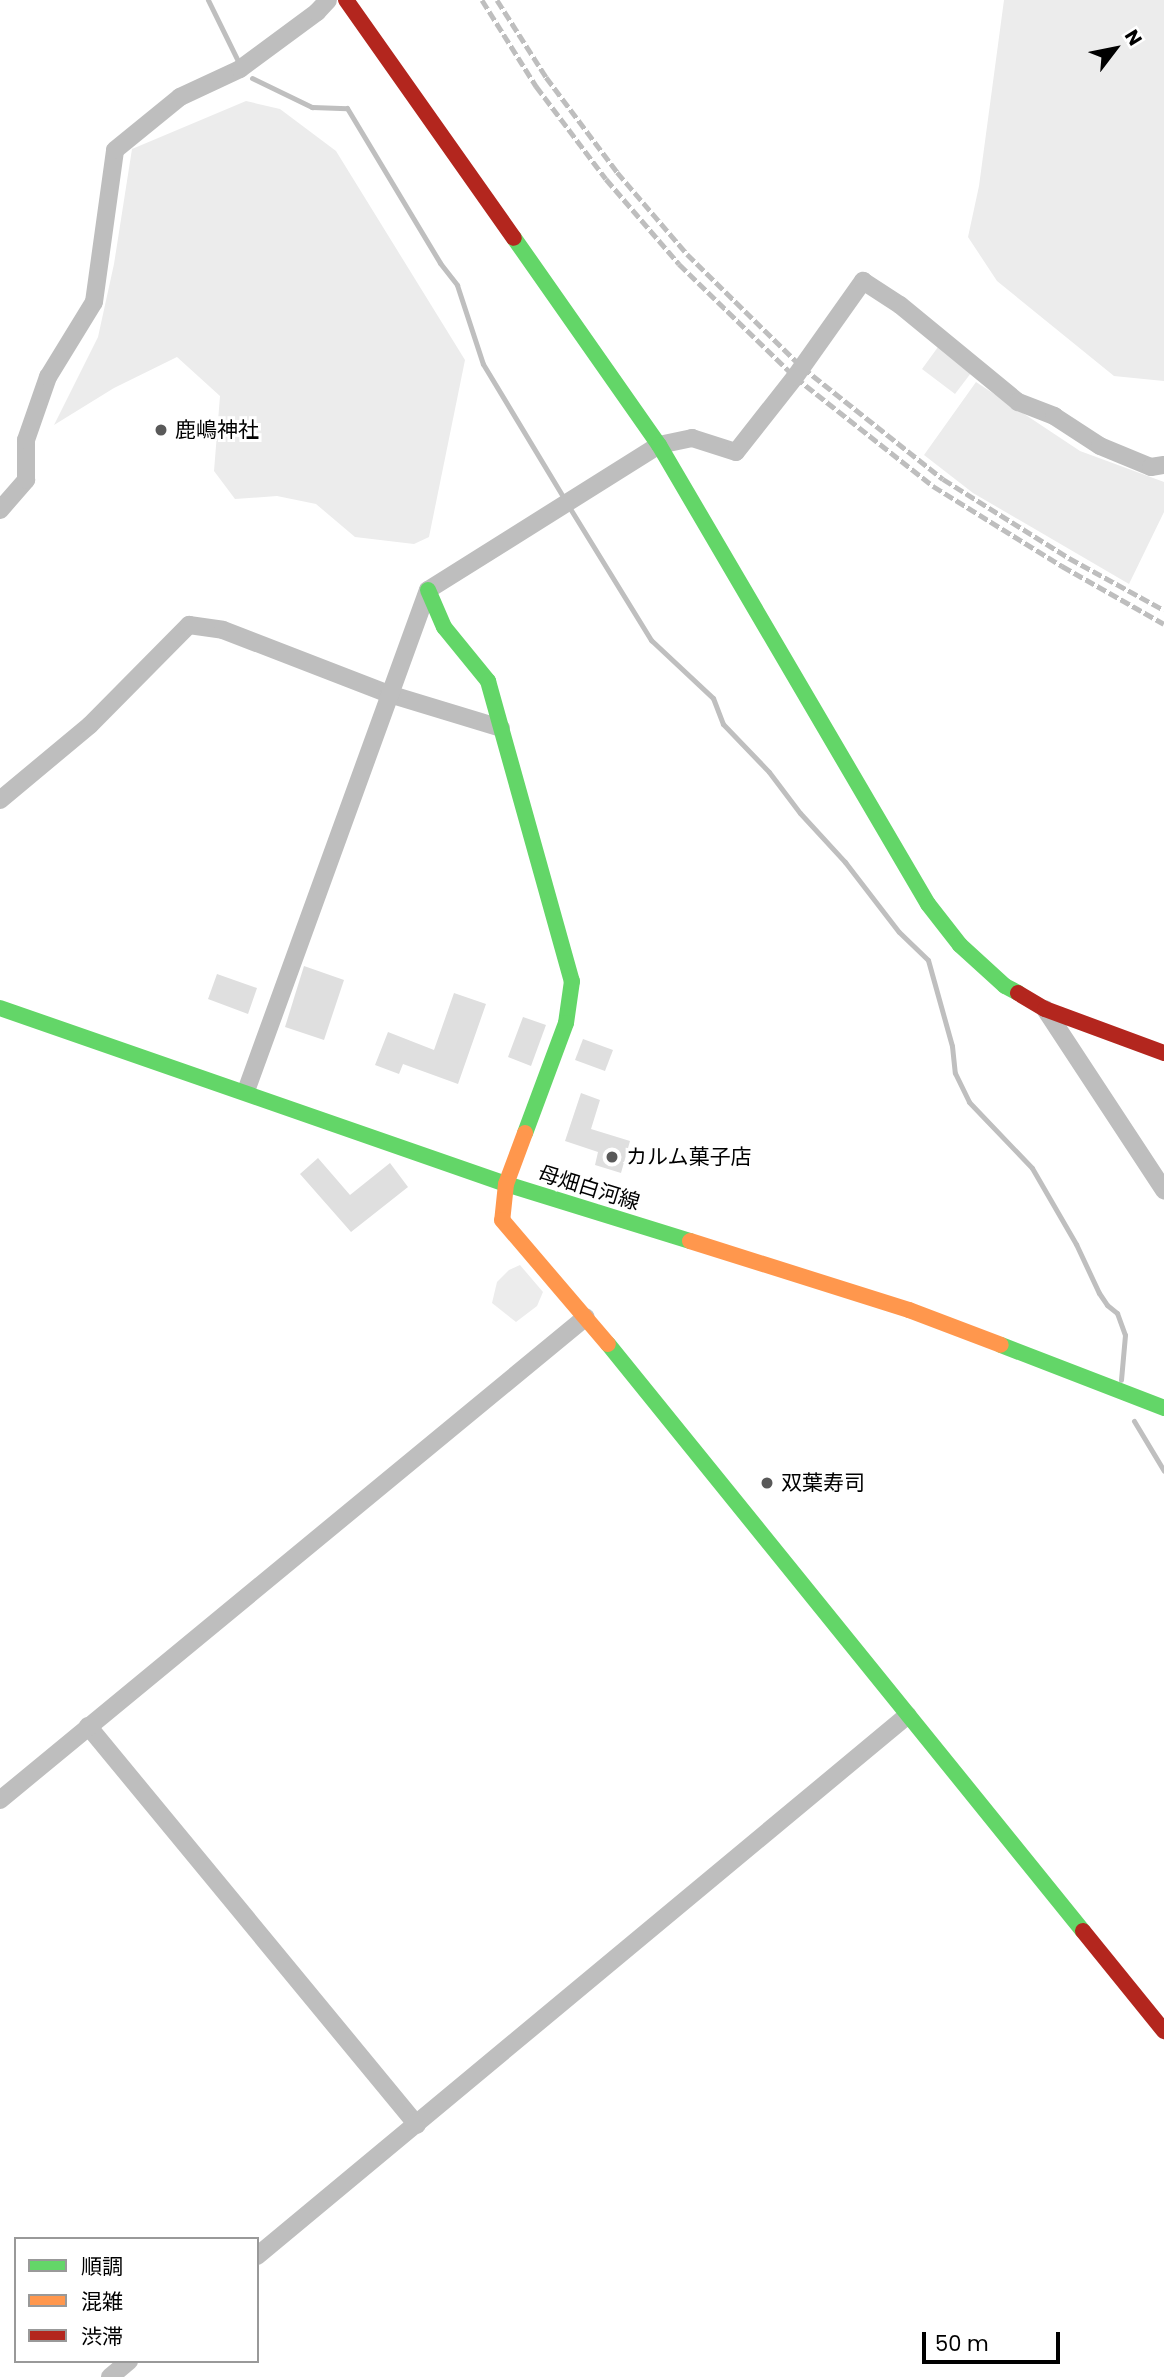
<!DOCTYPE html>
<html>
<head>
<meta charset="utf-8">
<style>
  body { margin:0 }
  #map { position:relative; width:1164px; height:2377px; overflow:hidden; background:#fff; font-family:Poppins,"Noto Sans JP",sans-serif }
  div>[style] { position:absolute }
  .green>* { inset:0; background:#ececec }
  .stream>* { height:5px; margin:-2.5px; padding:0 2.5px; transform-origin:2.5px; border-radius:2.5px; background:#bfbfbf }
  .building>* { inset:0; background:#dfdfdf }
  .street>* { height:18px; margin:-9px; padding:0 9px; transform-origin:9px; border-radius:9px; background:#bebebe }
  .fast>* { height:16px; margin:-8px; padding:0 8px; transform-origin:8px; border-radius:8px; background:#63d668 }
  .slow>* { height:16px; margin:-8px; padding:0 8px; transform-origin:8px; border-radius:8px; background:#ff974d }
  .jam>* { height:16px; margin:-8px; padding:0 8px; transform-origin:8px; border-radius:8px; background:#b3261e }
  .rail>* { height:5px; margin-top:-2.5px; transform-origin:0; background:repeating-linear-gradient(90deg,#bebebe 0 10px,transparent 0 13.5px) }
  .dots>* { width:19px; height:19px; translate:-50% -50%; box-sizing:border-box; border:4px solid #fff; border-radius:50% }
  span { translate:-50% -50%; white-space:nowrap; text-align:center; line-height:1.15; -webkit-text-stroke:6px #fff; paint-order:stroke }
  .poi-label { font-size:21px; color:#000 }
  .left { translate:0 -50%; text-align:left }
  .street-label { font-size:21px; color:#000 }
  .legend { position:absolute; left:14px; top:2237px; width:245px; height:126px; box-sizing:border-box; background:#fff; border:2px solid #999; margin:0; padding:9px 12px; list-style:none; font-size:21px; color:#000 }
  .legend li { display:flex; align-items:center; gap:14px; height:35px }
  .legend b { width:35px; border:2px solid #999 }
  .north { position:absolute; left:1080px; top:14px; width:70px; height:70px; -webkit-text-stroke:5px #fff; paint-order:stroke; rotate:58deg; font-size:19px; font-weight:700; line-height:28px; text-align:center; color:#000 }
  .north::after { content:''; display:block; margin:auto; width:24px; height:32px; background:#000; clip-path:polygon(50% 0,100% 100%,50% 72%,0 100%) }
  .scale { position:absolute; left:922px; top:2332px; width:138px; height:32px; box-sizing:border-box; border:4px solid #000; border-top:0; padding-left:9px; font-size:21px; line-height:24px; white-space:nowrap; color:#000; -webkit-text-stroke:5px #fff; paint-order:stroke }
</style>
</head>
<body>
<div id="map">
  <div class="green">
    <div style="clip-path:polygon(1004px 0,1164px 0,1164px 381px,1114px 376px,997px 281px,968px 237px,979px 186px)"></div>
    <div style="clip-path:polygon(246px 101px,280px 109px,336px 151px,465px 360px,429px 537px,414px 544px,355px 537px,316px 504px,277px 496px,235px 499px,214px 471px,220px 396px,177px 357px,114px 388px,54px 425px,98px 337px,114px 264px,132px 149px)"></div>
    <div style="clip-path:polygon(938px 347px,971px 373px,955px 394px,922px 369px)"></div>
    <div style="clip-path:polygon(976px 382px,1080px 451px,1164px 482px,1164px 512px,1129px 584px,973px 493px,924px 455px)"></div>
    <div style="clip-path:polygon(520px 1265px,543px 1292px,537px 1306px,516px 1322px,492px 1303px,497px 1282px,509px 1270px)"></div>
  </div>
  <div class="stream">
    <div style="left:208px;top:0;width:70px;rotate:63.8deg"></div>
    <div style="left:252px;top:78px;width:67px;rotate:25.8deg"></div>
    <div style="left:312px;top:107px;width:35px;rotate:2deg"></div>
    <div style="left:347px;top:108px;width:181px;rotate:59deg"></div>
    <div style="left:440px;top:263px;width:28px;rotate:52deg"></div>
    <div style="left:457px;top:285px;width:83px;rotate:71.8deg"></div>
    <div style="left:483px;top:364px;width:153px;rotate:58.9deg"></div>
    <div style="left:571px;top:510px;width:153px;rotate:58.4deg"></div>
    <div style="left:651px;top:640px;width:85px;rotate:43.1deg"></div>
    <div style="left:713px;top:698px;width:28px;rotate:69deg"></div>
    <div style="left:723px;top:724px;width:66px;rotate:46.2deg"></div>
    <div style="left:769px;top:772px;width:51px;rotate:52.9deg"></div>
    <div style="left:800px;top:813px;width:67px;rotate:47.4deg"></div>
    <div style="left:845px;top:862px;width:88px;rotate:52.4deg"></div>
    <div style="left:899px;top:932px;width:40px;rotate:44deg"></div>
    <div style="left:928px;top:960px;width:89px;rotate:74.4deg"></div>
    <div style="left:952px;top:1046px;width:27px;rotate:84deg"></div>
    <div style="left:955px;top:1073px;width:32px;rotate:64deg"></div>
    <div style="left:969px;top:1102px;width:91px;rotate:46.3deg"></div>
    <div style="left:1032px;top:1168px;width:88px;rotate:59.9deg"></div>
    <div style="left:1076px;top:1244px;width:54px;rotate:64.9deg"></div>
    <div style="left:1099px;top:1293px;width:14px;rotate:56deg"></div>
    <div style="left:1107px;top:1305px;width:13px;rotate:39deg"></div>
    <div style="left:1117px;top:1313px;width:23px;rotate:70deg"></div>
    <div style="left:1125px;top:1335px;width:45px;rotate:95.1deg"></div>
    <div style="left:1134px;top:1421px;width:58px;rotate:59deg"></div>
  </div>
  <div class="building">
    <div style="clip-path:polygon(304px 966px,344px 980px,324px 1040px,285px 1027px)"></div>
    <div style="clip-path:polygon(217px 974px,257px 988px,248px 1014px,208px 999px)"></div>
    <div style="clip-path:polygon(454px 993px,486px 1004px,458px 1084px,403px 1064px,399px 1074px,375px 1065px,388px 1032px,434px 1050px)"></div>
    <div style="clip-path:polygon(523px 1017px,546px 1025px,531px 1066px,508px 1057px)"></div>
    <div style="clip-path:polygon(583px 1039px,613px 1050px,605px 1071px,575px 1060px)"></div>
    <div style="clip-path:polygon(581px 1093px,600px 1100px,591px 1129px,630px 1141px,621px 1173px,595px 1165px,598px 1152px,565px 1141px)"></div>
    <div style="clip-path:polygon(318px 1158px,350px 1195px,390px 1163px,408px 1187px,351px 1232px,300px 1174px)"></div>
  </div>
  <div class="street">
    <div style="left:0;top:510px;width:40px;rotate:-49deg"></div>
    <div style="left:26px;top:480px;width:40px;rotate:-90deg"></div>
    <div style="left:26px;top:440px;width:67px;rotate:-70.8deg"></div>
    <div style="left:48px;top:377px;width:88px;rotate:-58.5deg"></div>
    <div style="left:94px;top:302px;width:153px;rotate:-82.1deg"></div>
    <div style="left:115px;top:150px;width:84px;rotate:-39.2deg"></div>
    <div style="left:180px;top:97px;width:66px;rotate:-25deg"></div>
    <div style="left:240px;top:69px;width:96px;rotate:-36.5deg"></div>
    <div style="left:317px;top:12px;width:16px;rotate:-47deg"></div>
    <div style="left:0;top:800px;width:117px;rotate:-39.8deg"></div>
    <div style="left:90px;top:725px;width:141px;rotate:-45.3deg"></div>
    <div style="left:189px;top:625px;width:34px;rotate:8deg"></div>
    <div style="left:223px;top:630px;width:178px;rotate:21.1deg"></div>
    <div style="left:389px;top:694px;width:117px;rotate:16.9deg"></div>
    <div style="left:1045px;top:1009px;width:217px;rotate:56.7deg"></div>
    <div style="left:246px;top:1091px;width:533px;rotate:-70.04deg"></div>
    <div style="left:428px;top:590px;width:273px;rotate:-32.1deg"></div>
    <div style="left:659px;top:445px;width:34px;rotate:-12deg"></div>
    <div style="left:692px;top:438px;width:46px;rotate:17.7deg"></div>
    <div style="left:736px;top:452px;width:95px;rotate:-51.8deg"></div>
    <div style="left:795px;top:377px;width:118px;rotate:-54.7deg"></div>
    <div style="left:863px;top:281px;width:44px;rotate:33deg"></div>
    <div style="left:900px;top:305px;width:153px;rotate:39.4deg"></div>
    <div style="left:1018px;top:402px;width:39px;rotate:21deg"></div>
    <div style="left:1054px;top:416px;width:55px;rotate:33.1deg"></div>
    <div style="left:1100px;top:446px;width:55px;rotate:22.4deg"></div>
    <div style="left:1151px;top:467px;width:13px;rotate:-9deg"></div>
    <div style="left:88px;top:1726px;width:517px;rotate:50.49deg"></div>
    <div style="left:0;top:1800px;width:759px;rotate:-39.5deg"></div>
    <div style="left:257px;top:2256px;width:846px;rotate:-39.73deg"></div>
    <div style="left:110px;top:2377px;width:25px;rotate:-40deg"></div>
  </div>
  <div class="fast">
    <div style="left:514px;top:238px;width:253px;rotate:55deg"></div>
    <div style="left:659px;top:445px;width:532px;rotate:59.63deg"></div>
    <div style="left:928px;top:904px;width:52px;rotate:52deg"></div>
    <div style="left:960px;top:945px;width:61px;rotate:42.3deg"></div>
    <div style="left:1005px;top:986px;width:15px;rotate:28deg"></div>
    <div style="left:428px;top:590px;width:40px;rotate:66.6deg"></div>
    <div style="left:444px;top:627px;width:70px;rotate:50.8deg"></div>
    <div style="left:488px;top:681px;width:312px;rotate:74.4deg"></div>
    <div style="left:572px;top:981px;width:42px;rotate:98.1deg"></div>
    <div style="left:566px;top:1023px;width:117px;rotate:110.4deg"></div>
    <div style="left:0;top:1008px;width:536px;rotate:19.18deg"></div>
    <div style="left:506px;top:1184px;width:193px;rotate:17.2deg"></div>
    <div style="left:608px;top:1344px;width:755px;rotate:51.02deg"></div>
    <div style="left:1001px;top:1345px;width:175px;rotate:21.1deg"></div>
  </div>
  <div class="slow">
    <div style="left:525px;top:1133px;width:54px;rotate:110.4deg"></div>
    <div style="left:506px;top:1184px;width:36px;rotate:96deg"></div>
    <div style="left:502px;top:1220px;width:163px;rotate:49.5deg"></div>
    <div style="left:690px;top:1241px;width:230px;rotate:17.5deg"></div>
    <div style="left:909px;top:1310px;width:98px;rotate:20.8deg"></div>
  </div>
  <div class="jam">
    <div style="left:346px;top:0;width:291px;rotate:54.8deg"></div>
    <div style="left:1018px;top:993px;width:31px;rotate:31deg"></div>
    <div style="left:1045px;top:1009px;width:127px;rotate:20.3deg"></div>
    <div style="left:1083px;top:1931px;width:129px;rotate:51deg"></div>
  </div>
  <div class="rail">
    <div style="left:482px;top:0;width:102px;rotate:57.9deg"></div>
    <div style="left:536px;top:86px;width:116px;rotate:53deg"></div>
    <div style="left:606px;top:179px;width:112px;rotate:49.3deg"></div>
    <div style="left:679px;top:264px;width:162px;rotate:44.2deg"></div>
    <div style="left:795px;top:377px;width:176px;rotate:38.3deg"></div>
    <div style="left:933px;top:486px;width:152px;rotate:31.8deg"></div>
    <div style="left:1062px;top:566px;width:117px;rotate:29.6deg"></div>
    <div style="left:497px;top:0;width:91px;rotate:57.5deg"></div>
    <div style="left:546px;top:77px;width:119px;rotate:53.2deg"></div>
    <div style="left:617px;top:172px;width:108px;rotate:49.5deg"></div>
    <div style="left:687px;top:254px;width:161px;rotate:44.5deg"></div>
    <div style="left:802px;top:367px;width:180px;rotate:38.5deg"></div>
    <div style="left:943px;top:479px;width:149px;rotate:32.1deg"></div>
    <div style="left:1069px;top:558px;width:108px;rotate:28.7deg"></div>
  </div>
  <div class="dots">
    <div style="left:161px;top:430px;background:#595959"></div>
    <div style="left:612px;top:1157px;background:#595959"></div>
    <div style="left:767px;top:1483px;background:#595959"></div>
  </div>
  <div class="poi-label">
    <span class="left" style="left:175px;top:430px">鹿嶋神社</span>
    <span class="left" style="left:626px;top:1157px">カルム菓子店</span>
    <span class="left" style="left:781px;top:1483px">双葉寿司</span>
  </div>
  <div class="street-label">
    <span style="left:589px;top:1188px;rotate:17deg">母畑白河線</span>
  </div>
  <ul class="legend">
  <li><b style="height:9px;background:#63d668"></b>順調</li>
  <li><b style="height:9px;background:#ff974d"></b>混雑</li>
  <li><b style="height:9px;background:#b3261e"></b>渋滞</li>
  </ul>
  <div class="north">N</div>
  <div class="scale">50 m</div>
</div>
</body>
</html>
